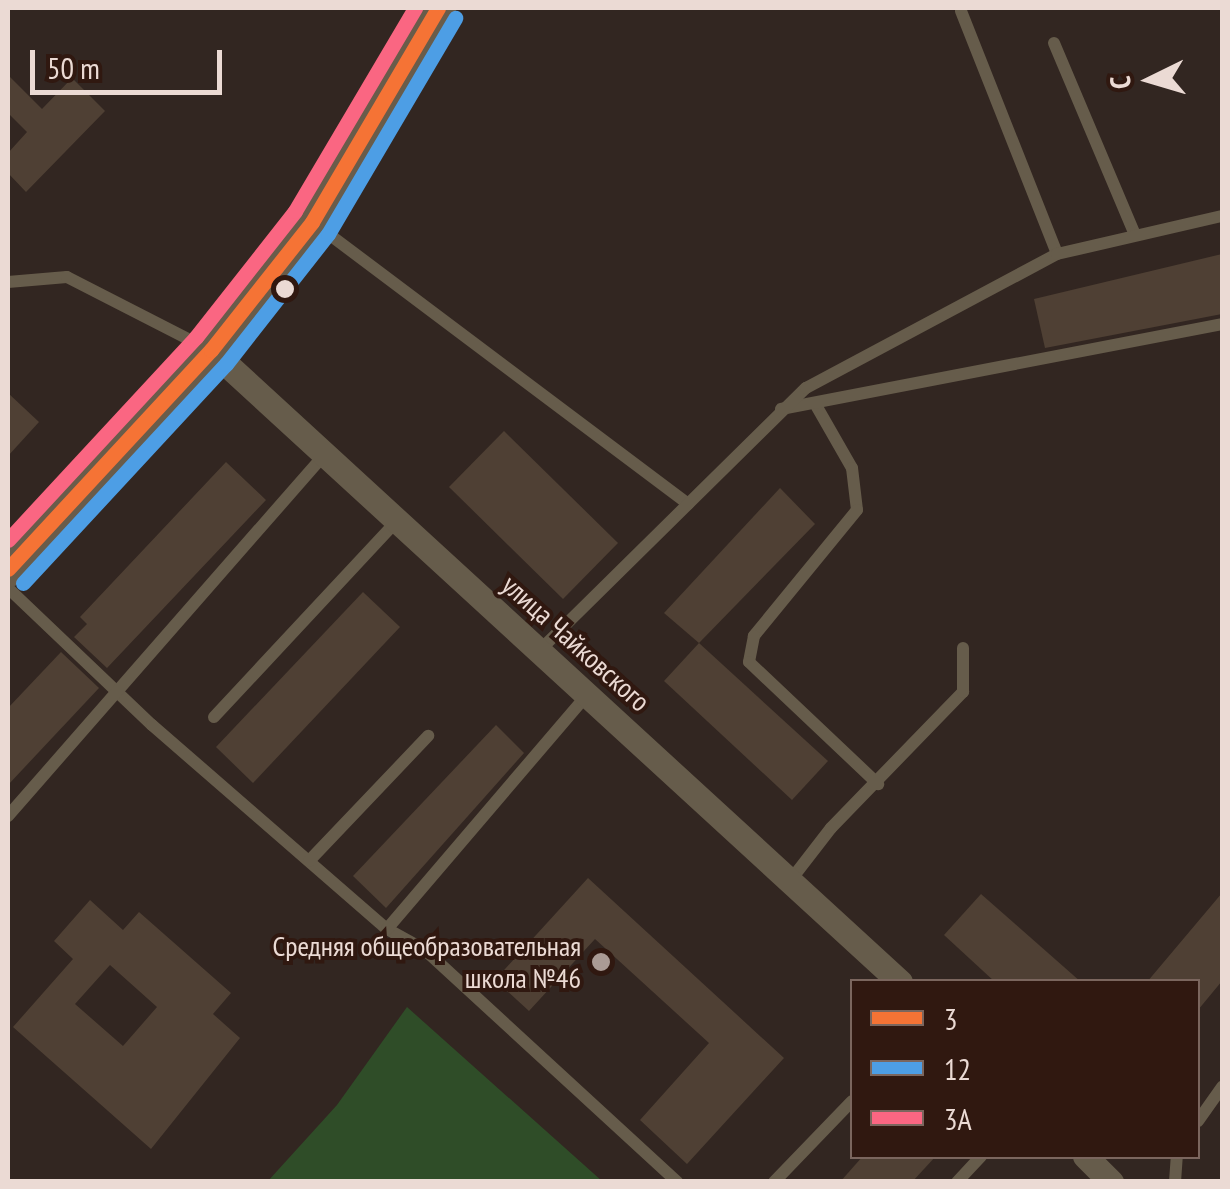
<!DOCTYPE html>
<html>
<head>
<meta charset="utf-8">
<style>
  body { margin:0 }
  #map { position:relative; width:1230px; height:1189px; overflow:hidden; background:#322621; font-family:"PT Sans Narrow",sans-serif }
  div>[style] { position:absolute }
  .green>* { inset:0; background:#2f4d28 }
  .building>* { inset:0; background:#4f4034 }
  .lane>* { height:12px; margin:-6px; padding:0 6px; transform-origin:6px; border-radius:6px; background:#665c4b }
  .street>* { height:25px; margin:-12.5px; padding:0 12.5px; transform-origin:12.5px; border-radius:12.5px; background:#665c4b }
  .secondary>* { height:35px; margin:-17.5px; padding:0 17.5px; transform-origin:17.5px; border-radius:17.5px; background:#695c4a }
  .bus-1>* { height:15px; margin:-7.5px; padding:0 7.5px; transform-origin:7.5px; border-radius:7.5px; background:#f57335 }
  .bus-2>* { height:15px; margin:-7.5px; padding:0 7.5px; transform-origin:7.5px; border-radius:7.5px; background:#4d9ee5 }
  .bus-3>* { height:15px; margin:-7.5px; padding:0 7.5px; transform-origin:7.5px; border-radius:7.5px; background:#fa6682 }
  .dots>* { width:28px; height:28px; translate:-50% -50%; box-sizing:border-box; border:5px solid #301810; border-radius:50% }
  span { translate:-50% -50%; white-space:nowrap; text-align:center; line-height:1.15; -webkit-text-stroke:8px #301810; paint-order:stroke }
  .street-label { font-size:28px; color:#ebdad4 }
  .poi-label { font-size:28px; color:#ebdad4 }
  .right { translate:-100% -50%; text-align:right }
  .frame { position:absolute; inset:0; border:10px solid #ebdad4; pointer-events:none }
  .legend { position:absolute; left:850px; top:979px; width:350px; height:180px; box-sizing:border-box; background:#301810; border:2px solid #7b665e; margin:0; padding:12px 18px; list-style:none; font-size:30px; color:#ebdad4 }
  .legend li { display:flex; align-items:center; gap:20px; height:50px }
  .legend b { width:50px; border:2px solid #7b665e }
  .north { position:absolute; left:1100px; top:30px; width:100px; height:100px; -webkit-text-stroke:8px #301810; paint-order:stroke; rotate:265deg; font-size:28px; font-weight:700; line-height:40px; text-align:center; color:#ebdad4 }
  .north::after { content:''; display:block; margin:auto; width:35px; height:45px; background:#ebdad4; clip-path:polygon(50% 0,100% 100%,50% 72%,0 100%) }
  .scale { position:absolute; left:30px; top:50px; width:192px; height:45px; box-sizing:border-box; border:5px solid #ebdad4; border-top:0; padding-left:12px; font-size:30px; line-height:35px; white-space:nowrap; color:#ebdad4; -webkit-text-stroke:8px #301810; paint-order:stroke }
</style>
</head>
<body>
<div id="map">
  <div class="green">
    <div style="clip-path:polygon(407px 1007px,602px 1181px,268px 1181px,337px 1105px)"></div>
  </div>
  <div class="building">
    <div style="clip-path:polygon(8px 75px,42px 109px,72px 78px,105px 111px,26px 192px,8px 173px,8px 153px,27px 132px,8px 113px)"></div>
    <div style="clip-path:polygon(1222px 254px,1222px 314px,1045px 348px,1034px 299px)"></div>
    <div style="clip-path:polygon(8px 393px,39px 422px,8px 456px)"></div>
    <div style="clip-path:polygon(504px 431px,618px 543px,563px 599px,449px 487px)"></div>
    <div style="clip-path:polygon(226px 462px,266px 500px,107px 668px,74px 637px,87px 624px,80px 617px)"></div>
    <div style="clip-path:polygon(780px 488px,815px 524px,699px 643px,664px 613px)"></div>
    <div style="clip-path:polygon(363px 592px,400px 627px,253px 783px,216px 747px)"></div>
    <div style="clip-path:polygon(699px 643px,828px 761px,792px 800px,664px 681px)"></div>
    <div style="clip-path:polygon(61px 652px,99px 688px,8px 785px,8px 708px)"></div>
    <div style="clip-path:polygon(496px 725px,524px 753px,386px 908px,353px 876px)"></div>
    <div style="clip-path:polygon(588px 878px,784px 1058px,687px 1164px,640px 1120px,709px 1043px,595px 939px,529px 1011px,495px 980px)"></div>
    <div style="clip-path:polygon(1222px 893px,1222px 981px,1198px 1010px,1198px 982px,1147px 982px)"></div>
    <div style="clip-path:polygon(981px 894px,1081px 982px,995px 982px,944px 935px)"></div>
    <div style="clip-path:polygon(evenodd,90px 900px,123px 930px,139px 912px,231px 993px,213px 1014px,240px 1038px,151px 1149px,13px 1027px,73px 959px,54px 941px,90px 900px,110px 965px,157px 1007px,123px 1046px,75px 1004px,110px 965px)"></div>
    <div style="clip-path:polygon(863px 1156px,936px 1156px,912px 1182px,840px 1182px)"></div>
  </div>
  <div class="lane">
    <div style="left:961px;top:11px;width:261px;rotate:68.4deg"></div>
    <div style="left:1054px;top:43px;width:208px;rotate:67.1deg"></div>
    <div style="left:314px;top:223px;width:468px;rotate:36.9deg"></div>
    <div style="left:8px;top:282px;width:59px;rotate:-4.8deg"></div>
    <div style="left:67px;top:277px;width:158px;rotate:27.1deg"></div>
    <div style="left:817px;top:407px;width:70px;rotate:60.2deg"></div>
    <div style="left:852px;top:468px;width:42px;rotate:83.2deg"></div>
    <div style="left:857px;top:510px;width:163px;rotate:129.3deg"></div>
    <div style="left:754px;top:636px;width:26px;rotate:101deg"></div>
    <div style="left:749px;top:662px;width:178px;rotate:43.4deg"></div>
    <div style="left:781px;top:409px;width:449px;rotate:-10.9deg"></div>
    <div style="left:8px;top:588px;width:199px;rotate:43.6deg"></div>
    <div style="left:152px;top:725px;width:311px;rotate:41deg"></div>
    <div style="left:387px;top:929px;width:43px;rotate:28.9deg"></div>
    <div style="left:425px;top:950px;width:343px;rotate:42.6deg"></div>
    <div style="left:539px;top:651px;width:375px;rotate:-44.6deg"></div>
    <div style="left:806px;top:388px;width:285px;rotate:-28.1deg"></div>
    <div style="left:1057px;top:254px;width:169px;rotate:-13deg"></div>
    <div style="left:214px;top:717px;width:268px;rotate:-47deg"></div>
    <div style="left:8px;top:816px;width:481px;rotate:-48.8deg"></div>
    <div style="left:309px;top:861px;width:173px;rotate:-46.4deg"></div>
    <div style="left:790px;top:881px;width:67px;rotate:-52.3deg"></div>
    <div style="left:831px;top:828px;width:190px;rotate:-45.9deg"></div>
    <div style="left:963px;top:692px;width:44px;rotate:-90deg"></div>
    <div style="left:387px;top:929px;width:308px;rotate:-49.5deg"></div>
    <div style="left:1198px;top:1121px;width:42px;rotate:-54.8deg"></div>
    <div style="left:774px;top:1182px;width:112px;rotate:-46.1deg"></div>
    <div style="left:957px;top:1182px;width:35px;rotate:-47deg"></div>
    <div style="left:1175px;top:1182px;width:26px;rotate:-86deg"></div>
  </div>
  <div class="street">
    <div style="left:211px;top:350px;width:935px;rotate:42.53deg"></div>
    <div style="left:1085px;top:1156px;width:37px;rotate:45deg"></div>
  </div>
  <div class="secondary">
    <div style="left:8px;top:569px;width:299px;rotate:-47.2deg"></div>
    <div style="left:211px;top:350px;width:163px;rotate:-51.7deg"></div>
    <div style="left:312px;top:222px;width:248px;rotate:-59.5deg"></div>
  </div>
  <div class="bus-1">
    <div style="left:8px;top:569px;width:299px;rotate:-47.2deg"></div>
    <div style="left:211px;top:350px;width:163px;rotate:-51.7deg"></div>
    <div style="left:312px;top:222px;width:248px;rotate:-59.5deg"></div>
  </div>
  <div class="bus-2">
    <div style="left:23px;top:583px;width:299px;rotate:-47.2deg"></div>
    <div style="left:226px;top:364px;width:165px;rotate:-51.9deg"></div>
    <div style="left:328px;top:234px;width:251px;rotate:-59.5deg"></div>
  </div>
  <div class="bus-3">
    <div style="left:8px;top:540px;width:277px;rotate:-47.2deg"></div>
    <div style="left:196px;top:337px;width:160px;rotate:-51.8deg"></div>
    <div style="left:295px;top:211px;width:236px;rotate:-59.4deg"></div>
  </div>
  <div class="dots">
    <div style="left:285px;top:289px;background:#ebdad4"></div>
    <div style="left:601px;top:962px;background:#aa9b95"></div>
  </div>
  <div class="street-label">
    <span style="left:576px;top:643px;rotate:42deg">улица Чайковского</span>
  </div>
  <div class="poi-label">
    <span class="right" style="left:581px;top:962px">Средняя общеобразовательная<br>школа №46</span>
  </div>
  <div class="frame"></div>
  <ul class="legend">
  <li><b style="height:12px;background:#f57335"></b>3</li>
  <li><b style="height:12px;background:#4d9ee5"></b>12</li>
  <li><b style="height:12px;background:#fa6682"></b>3А</li>
  </ul>
  <div class="north">С</div>
  <div class="scale">50 m</div>
</div>
</body>
</html>
